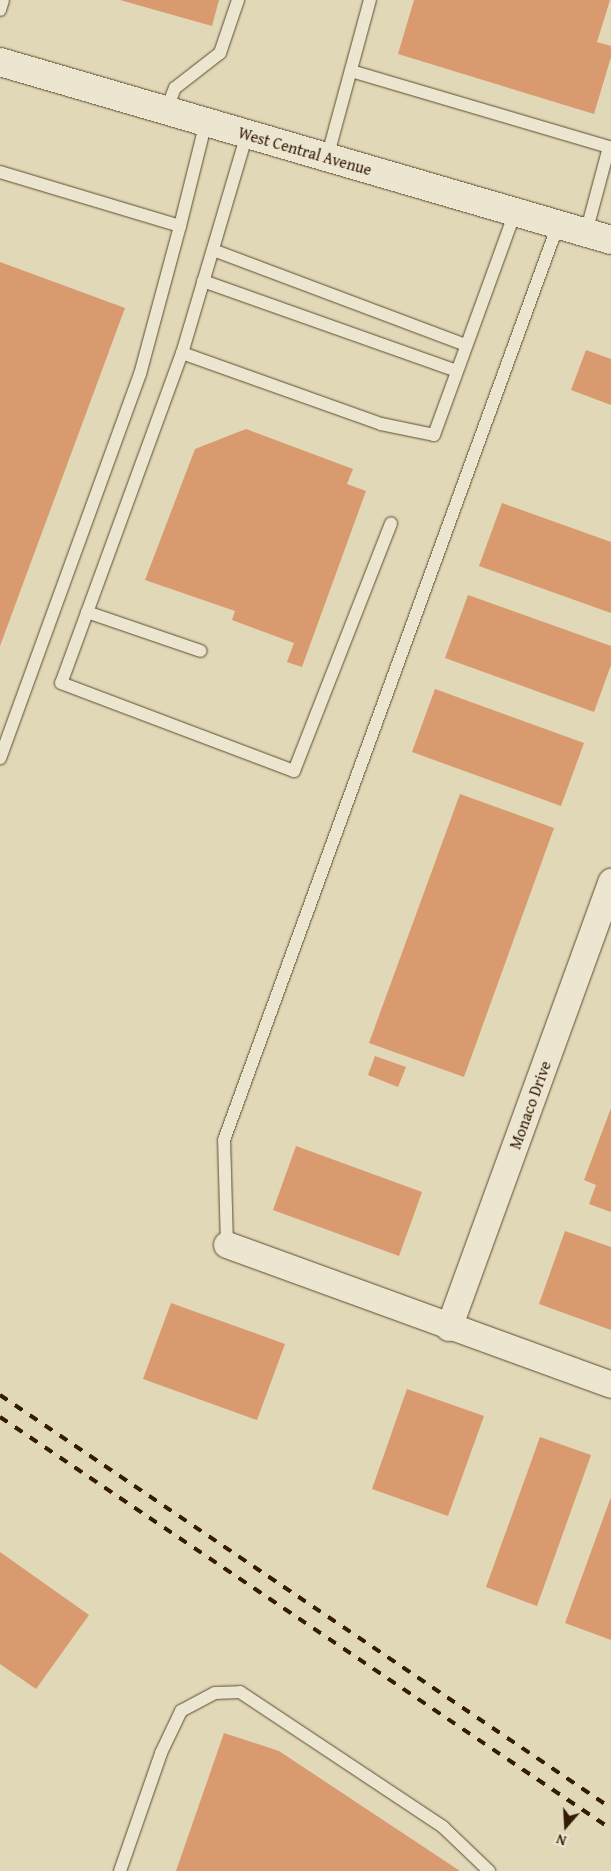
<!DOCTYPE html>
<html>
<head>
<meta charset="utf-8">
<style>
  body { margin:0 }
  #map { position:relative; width:611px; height:1871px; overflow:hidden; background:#e1d8b7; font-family:"Gentium Book Plus",serif }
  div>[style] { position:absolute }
  .building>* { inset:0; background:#d99a6f }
  .roads { filter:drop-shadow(0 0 1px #5e4a31) drop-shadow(0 0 1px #5e4a31) }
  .lane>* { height:12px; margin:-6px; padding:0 6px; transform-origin:6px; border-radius:6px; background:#ece6d0 }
  .street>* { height:26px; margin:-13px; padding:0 13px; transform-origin:13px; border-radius:13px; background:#ece6d0 }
  .secondary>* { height:28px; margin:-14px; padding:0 14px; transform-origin:14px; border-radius:14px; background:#ece6d0 }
  .rail>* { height:4px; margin-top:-2px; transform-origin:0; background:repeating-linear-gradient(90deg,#331b04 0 9px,transparent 0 18px) }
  span { translate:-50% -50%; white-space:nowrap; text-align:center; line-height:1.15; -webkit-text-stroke:4px #ece6d0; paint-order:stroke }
  .street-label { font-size:16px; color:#331b04 }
  .north { position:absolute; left:541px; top:1801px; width:50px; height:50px; -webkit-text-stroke:4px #ece6d0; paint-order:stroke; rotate:199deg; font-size:14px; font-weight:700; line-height:20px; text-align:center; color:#331b04 }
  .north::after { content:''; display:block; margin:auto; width:18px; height:22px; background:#331b04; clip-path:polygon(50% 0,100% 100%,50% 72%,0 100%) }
</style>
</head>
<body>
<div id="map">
  <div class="building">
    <div style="clip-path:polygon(120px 0,219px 0,212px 26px)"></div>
    <div style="clip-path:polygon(414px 0,610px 0,597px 42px,611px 46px,611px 57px,594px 114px,398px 54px)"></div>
    <div style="clip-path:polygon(0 262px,125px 308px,0 646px)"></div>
    <div style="clip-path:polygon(586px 350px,611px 359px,611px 405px,571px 390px)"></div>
    <div style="clip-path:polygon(246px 429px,353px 469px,347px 484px,366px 491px,302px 667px,287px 662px,294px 643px,232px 620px,235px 611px,145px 580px,195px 449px)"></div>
    <div style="clip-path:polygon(502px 503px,611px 542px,611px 613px,479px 566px)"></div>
    <div style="clip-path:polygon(468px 595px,611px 646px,611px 665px,594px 712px,445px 658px)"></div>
    <div style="clip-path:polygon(435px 689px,584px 743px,561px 806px,412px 752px)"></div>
    <div style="clip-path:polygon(460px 794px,554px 828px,464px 1077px,369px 1043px)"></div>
    <div style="clip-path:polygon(375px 1056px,406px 1067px,398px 1087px,368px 1075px)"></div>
    <div style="clip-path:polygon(611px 1108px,611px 1212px,589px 1204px,596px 1185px,584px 1180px)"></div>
    <div style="clip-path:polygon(296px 1146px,422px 1192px,399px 1256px,273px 1210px)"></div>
    <div style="clip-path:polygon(565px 1231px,611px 1247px,611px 1330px,539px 1304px)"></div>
    <div style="clip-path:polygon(171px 1303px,285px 1344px,257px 1420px,143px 1379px)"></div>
    <div style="clip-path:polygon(407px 1389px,484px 1416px,448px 1516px,372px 1489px)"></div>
    <div style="clip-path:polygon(540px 1437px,591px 1455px,537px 1606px,486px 1587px)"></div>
    <div style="clip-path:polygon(611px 1497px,611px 1640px,565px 1623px)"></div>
    <div style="clip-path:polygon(0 1552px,89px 1615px,36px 1689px,0 1664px)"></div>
    <div style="clip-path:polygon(224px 1733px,279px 1751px,460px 1871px,176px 1871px)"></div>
  </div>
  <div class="roads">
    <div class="lane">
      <div style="left:0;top:10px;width:10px;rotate:-73deg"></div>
      <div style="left:351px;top:71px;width:269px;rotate:16.4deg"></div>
      <div style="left:609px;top:147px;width:89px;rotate:105deg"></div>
      <div style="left:166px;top:111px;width:25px;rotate:-69deg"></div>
      <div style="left:175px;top:88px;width:57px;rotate:-37.9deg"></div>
      <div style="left:220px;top:53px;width:56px;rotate:-71.2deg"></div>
      <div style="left:247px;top:134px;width:228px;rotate:106.5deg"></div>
      <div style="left:182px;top:353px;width:351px;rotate:110.1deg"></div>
      <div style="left:61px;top:683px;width:249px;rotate:20.7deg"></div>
      <div style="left:294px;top:771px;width:266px;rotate:-68.6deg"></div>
      <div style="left:327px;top:158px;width:164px;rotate:-74.8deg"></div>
      <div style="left:0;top:172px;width:188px;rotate:16.7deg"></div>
      <div style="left:180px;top:226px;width:153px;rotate:105.1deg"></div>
      <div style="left:140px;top:374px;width:409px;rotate:110deg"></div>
      <div style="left:180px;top:226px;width:107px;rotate:-76deg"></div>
      <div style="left:213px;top:250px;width:270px;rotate:20.6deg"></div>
      <div style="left:203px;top:281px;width:269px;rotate:19.5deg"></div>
      <div style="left:182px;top:353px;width:211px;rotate:19.6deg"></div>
      <div style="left:381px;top:424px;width:54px;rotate:11.7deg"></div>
      <div style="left:434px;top:435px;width:237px;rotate:-70deg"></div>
      <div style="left:87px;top:612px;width:120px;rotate:18.9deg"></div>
      <div style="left:227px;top:1245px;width:105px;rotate:-91.6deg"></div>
      <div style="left:224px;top:1140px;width:974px;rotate:-69.95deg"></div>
      <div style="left:120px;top:1871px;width:125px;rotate:-70.8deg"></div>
      <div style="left:161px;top:1753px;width:47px;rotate:-64.5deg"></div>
      <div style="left:181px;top:1711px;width:38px;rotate:-28deg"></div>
      <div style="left:215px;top:1693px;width:25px;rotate:-2deg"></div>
      <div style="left:240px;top:1692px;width:244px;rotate:33.6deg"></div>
      <div style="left:443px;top:1827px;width:64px;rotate:43.7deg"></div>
    </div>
    <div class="street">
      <div style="left:227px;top:1245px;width:409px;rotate:20deg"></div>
      <div style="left:449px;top:1328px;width:475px;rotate:-70deg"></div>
    </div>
    <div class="secondary">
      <div style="left:0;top:62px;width:636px;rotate:16.24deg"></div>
    </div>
  </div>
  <div class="rail">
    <div style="left:0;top:1395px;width:737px;rotate:34.06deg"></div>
    <div style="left:0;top:1417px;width:737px;rotate:33.99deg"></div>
  </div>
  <div class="street-label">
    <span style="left:305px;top:151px;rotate:16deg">West Central Avenue</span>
    <span style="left:530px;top:1105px;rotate:-70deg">Monaco Drive</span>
  </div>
  <div class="north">N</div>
</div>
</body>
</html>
